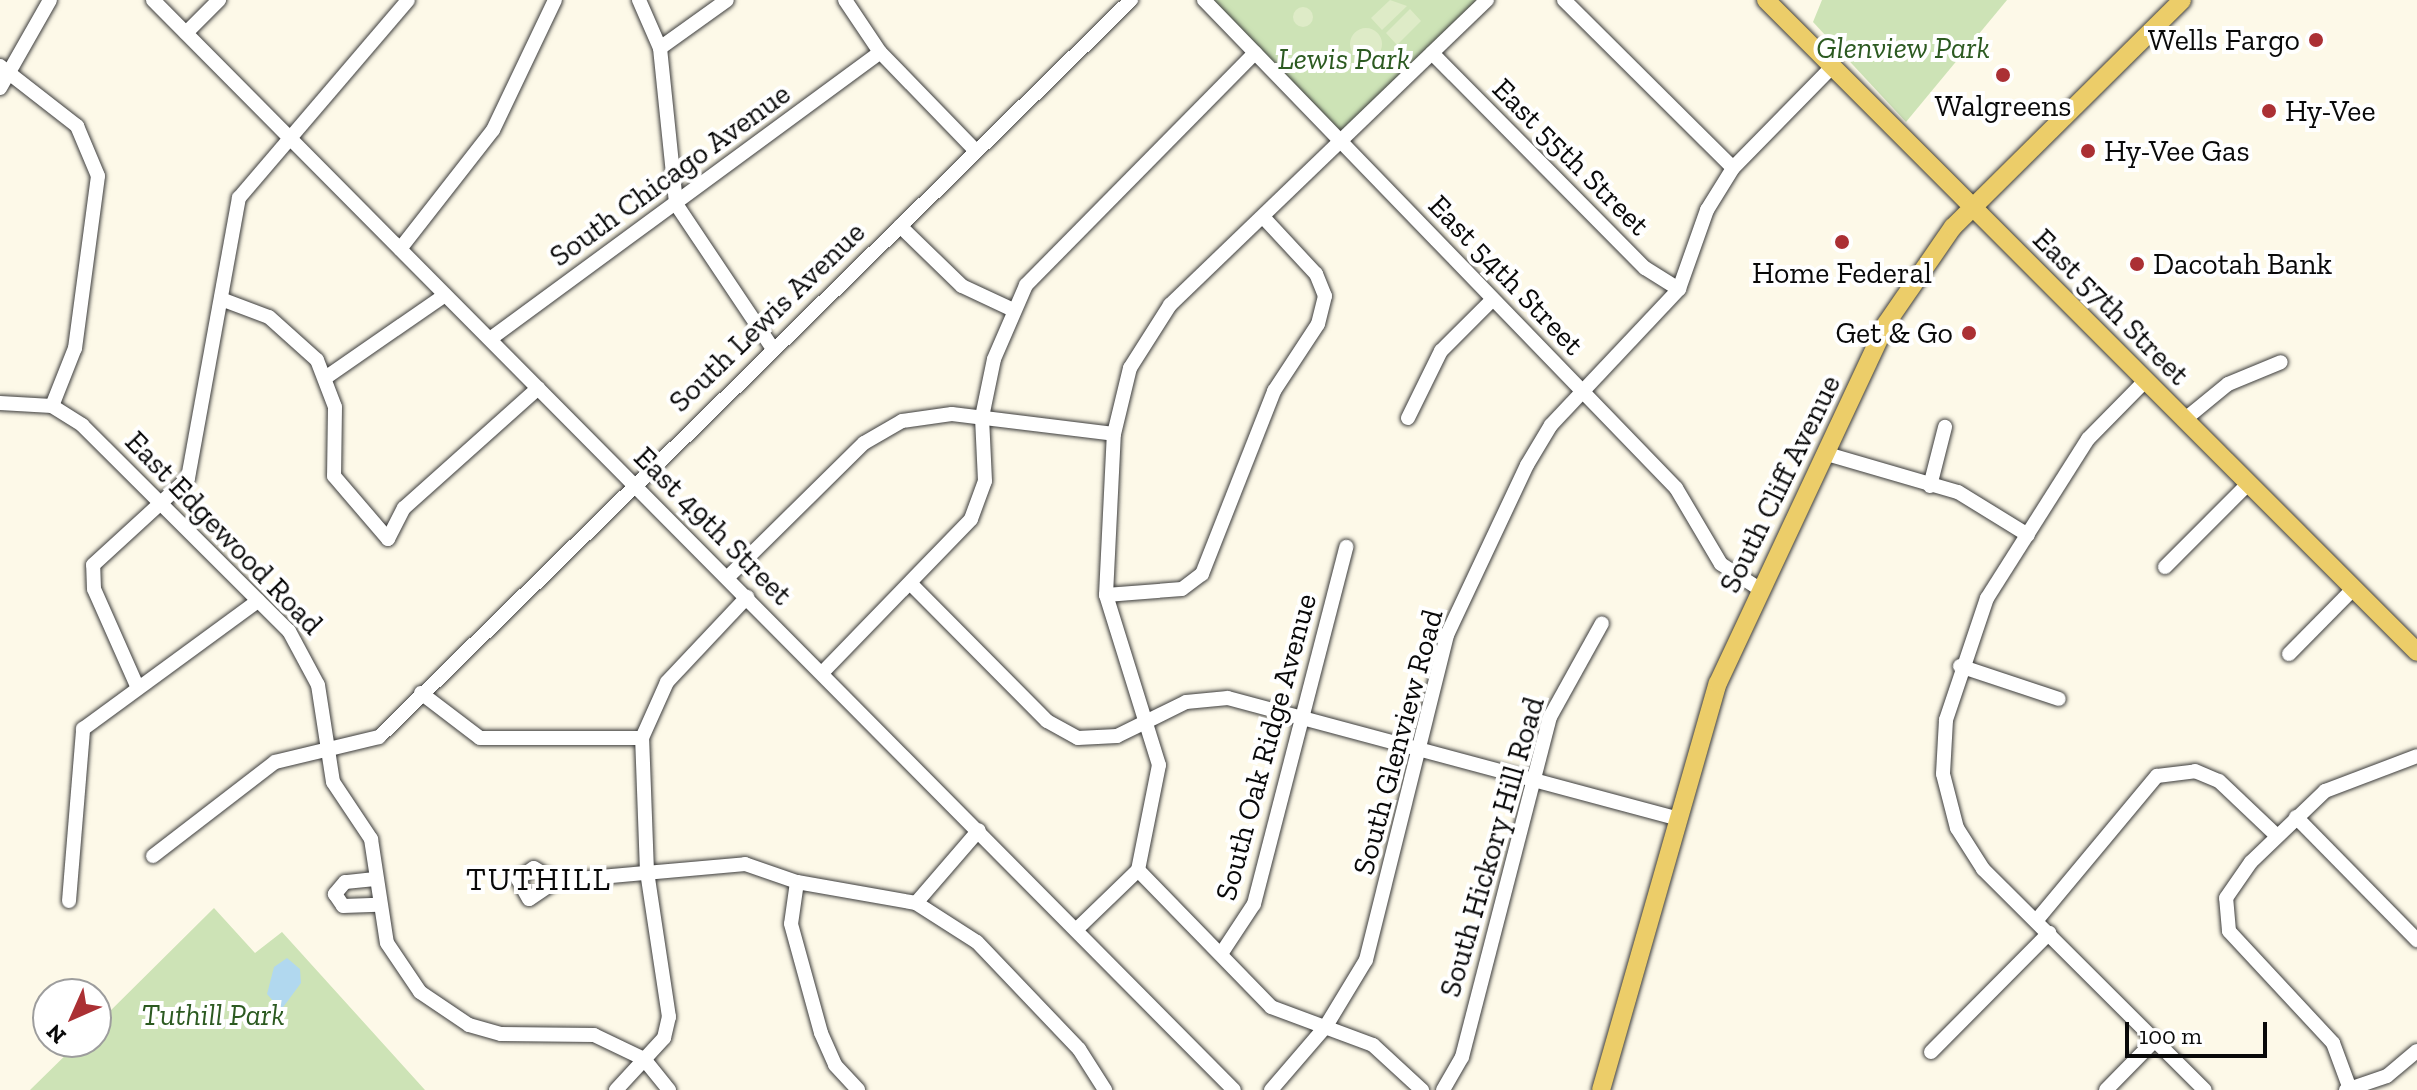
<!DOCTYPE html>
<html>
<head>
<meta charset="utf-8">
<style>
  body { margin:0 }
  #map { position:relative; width:2417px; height:1090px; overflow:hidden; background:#fdf9e8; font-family:"Zilla Slab",serif }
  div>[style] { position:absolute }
  .green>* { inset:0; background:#cde3b6 }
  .pitch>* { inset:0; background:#deebc7 }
  .round { border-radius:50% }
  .water>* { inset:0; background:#b1d8ef }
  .roads { filter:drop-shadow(0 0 2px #3c3c3c) drop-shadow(0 0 2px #3c3c3c) }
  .minor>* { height:14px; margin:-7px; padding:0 7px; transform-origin:7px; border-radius:7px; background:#fff }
  .major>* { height:18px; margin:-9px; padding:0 9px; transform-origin:9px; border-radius:9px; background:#eccd69 }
  .dots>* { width:22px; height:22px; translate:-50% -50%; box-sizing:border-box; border:4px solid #fff; border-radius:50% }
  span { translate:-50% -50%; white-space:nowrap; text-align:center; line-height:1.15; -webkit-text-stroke:8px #fff; paint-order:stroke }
  .poi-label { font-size:30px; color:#090909 }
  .right { translate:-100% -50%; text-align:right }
  .left { translate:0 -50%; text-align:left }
  .park-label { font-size:30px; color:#2c5a21; font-style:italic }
  .street-label { font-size:30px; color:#090909 }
  .neighbourhood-label { font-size:32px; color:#090909; letter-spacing:2px }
  .north { position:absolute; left:32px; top:978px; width:80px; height:80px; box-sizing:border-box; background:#fff; border:2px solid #9d9d9d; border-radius:50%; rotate:225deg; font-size:22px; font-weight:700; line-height:32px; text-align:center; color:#090909 }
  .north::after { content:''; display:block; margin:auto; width:28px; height:36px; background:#ab3034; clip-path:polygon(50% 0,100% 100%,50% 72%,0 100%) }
  .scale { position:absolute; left:2125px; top:1022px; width:142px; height:36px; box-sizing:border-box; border:4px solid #090909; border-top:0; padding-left:10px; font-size:24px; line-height:28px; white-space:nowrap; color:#090909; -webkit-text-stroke:6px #fff; paint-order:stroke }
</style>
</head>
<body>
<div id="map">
  <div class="green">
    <div style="clip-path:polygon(1204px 0,1475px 0,1481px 6px,1342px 143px)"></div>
    <div style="clip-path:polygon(1822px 0,2007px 0,1906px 122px,1813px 22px)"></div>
    <div style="clip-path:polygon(214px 908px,255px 953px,282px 932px,425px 1090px,30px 1090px,79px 1042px,96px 1042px,96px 1025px)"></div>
  </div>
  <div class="pitch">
    <div style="clip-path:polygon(1390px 0,1407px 6px,1382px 30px,1371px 18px)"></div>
    <div class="round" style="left:1293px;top:7px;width:20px;height:20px"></div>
    <div style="clip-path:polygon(1410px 9px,1421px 21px,1397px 45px,1386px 33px)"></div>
    <div class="round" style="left:1350px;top:28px;width:32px;height:32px"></div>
  </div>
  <div class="water">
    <div style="clip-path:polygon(287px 958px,300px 969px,301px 983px,281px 1010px,267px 994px,274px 967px)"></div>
  </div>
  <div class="roads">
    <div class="minor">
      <div style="left:153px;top:0;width:1535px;rotate:45.24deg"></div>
      <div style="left:639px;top:0;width:52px;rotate:66.4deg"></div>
      <div style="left:660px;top:48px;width:157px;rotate:84.1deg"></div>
      <div style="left:676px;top:204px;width:171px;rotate:56.2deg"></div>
      <div style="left:845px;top:0;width:63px;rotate:56.1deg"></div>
      <div style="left:880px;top:52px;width:138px;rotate:45.9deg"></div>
      <div style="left:1204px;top:0;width:679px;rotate:45.95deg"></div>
      <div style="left:1676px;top:488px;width:88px;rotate:59.4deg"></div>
      <div style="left:1721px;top:564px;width:48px;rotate:33deg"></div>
      <div style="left:1564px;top:0;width:238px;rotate:44.8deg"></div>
      <div style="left:186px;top:33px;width:47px;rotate:-45deg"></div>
      <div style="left:660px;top:48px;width:82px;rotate:-35.6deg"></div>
      <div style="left:1432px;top:53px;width:303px;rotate:45.3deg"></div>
      <div style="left:1645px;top:268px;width:40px;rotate:32deg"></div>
      <div style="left:0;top:66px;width:98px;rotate:37.9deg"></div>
      <div style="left:77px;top:126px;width:54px;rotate:67.2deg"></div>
      <div style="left:98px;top:176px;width:174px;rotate:97.6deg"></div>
      <div style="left:75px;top:348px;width:62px;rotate:111.6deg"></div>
      <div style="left:0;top:88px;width:101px;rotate:-60.4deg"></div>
      <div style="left:900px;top:226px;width:86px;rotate:44.1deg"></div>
      <div style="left:962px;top:286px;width:54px;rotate:25.1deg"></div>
      <div style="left:400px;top:249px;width:151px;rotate:-52deg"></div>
      <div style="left:493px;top:130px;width:144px;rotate:-64.5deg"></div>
      <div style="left:221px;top:299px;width:51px;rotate:20.6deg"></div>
      <div style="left:269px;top:317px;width:64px;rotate:41.9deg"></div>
      <div style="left:317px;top:360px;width:50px;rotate:69deg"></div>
      <div style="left:335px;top:407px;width:69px;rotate:90.8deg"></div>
      <div style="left:334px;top:476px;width:83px;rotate:49.4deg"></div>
      <div style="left:388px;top:539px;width:35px;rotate:-63deg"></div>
      <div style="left:404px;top:508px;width:180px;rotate:-41.8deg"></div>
      <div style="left:490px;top:339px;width:484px;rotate:-36.3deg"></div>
      <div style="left:328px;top:376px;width:142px;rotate:-34.7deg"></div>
      <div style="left:2145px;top:381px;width:81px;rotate:134.5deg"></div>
      <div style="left:2088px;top:439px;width:188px;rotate:122.4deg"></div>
      <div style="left:1987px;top:598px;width:129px;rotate:108.6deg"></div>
      <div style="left:1946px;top:720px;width:54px;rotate:93.2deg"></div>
      <div style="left:1943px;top:774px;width:56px;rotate:75.5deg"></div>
      <div style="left:1957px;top:828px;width:49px;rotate:57.6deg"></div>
      <div style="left:1983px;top:869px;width:313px;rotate:44.9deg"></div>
      <div style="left:0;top:403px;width:52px;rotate:3.3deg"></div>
      <div style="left:52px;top:406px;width:36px;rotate:32deg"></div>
      <div style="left:82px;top:425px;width:292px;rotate:44.9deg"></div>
      <div style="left:289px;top:631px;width:61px;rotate:61.8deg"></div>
      <div style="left:318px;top:685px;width:98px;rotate:81.2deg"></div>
      <div style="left:333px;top:782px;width:69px;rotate:56.3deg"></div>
      <div style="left:371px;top:839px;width:105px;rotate:81.3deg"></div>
      <div style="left:387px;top:943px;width:59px;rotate:56deg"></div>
      <div style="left:420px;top:992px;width:59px;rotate:34deg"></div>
      <div style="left:469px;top:1025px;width:33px;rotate:16deg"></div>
      <div style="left:501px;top:1034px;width:93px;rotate:0.6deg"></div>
      <div style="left:594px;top:1035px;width:55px;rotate:25.6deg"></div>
      <div style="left:644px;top:1059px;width:40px;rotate:51deg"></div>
      <div style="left:1408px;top:418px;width:75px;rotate:-63.8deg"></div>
      <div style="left:1441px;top:351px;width:72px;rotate:-45deg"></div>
      <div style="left:2184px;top:420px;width:57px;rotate:-39.3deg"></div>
      <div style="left:2228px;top:384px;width:57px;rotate:-22.5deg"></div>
      <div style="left:1827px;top:454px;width:136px;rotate:16.2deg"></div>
      <div style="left:1958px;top:492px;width:82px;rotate:31.6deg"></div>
      <div style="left:1930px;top:486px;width:61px;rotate:-75.7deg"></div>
      <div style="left:2165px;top:567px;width:117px;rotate:-45deg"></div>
      <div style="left:728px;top:577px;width:191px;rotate:-44.6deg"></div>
      <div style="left:864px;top:443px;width:44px;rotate:-30.1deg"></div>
      <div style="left:902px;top:421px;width:50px;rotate:-8deg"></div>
      <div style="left:952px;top:414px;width:163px;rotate:7deg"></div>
      <div style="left:911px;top:584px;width:193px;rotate:45.2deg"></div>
      <div style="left:1047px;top:721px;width:35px;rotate:29deg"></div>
      <div style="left:1078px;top:738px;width:39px;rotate:-3deg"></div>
      <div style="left:1117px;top:736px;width:77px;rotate:-26.2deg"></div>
      <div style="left:1186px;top:702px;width:42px;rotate:-5.4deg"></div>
      <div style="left:1228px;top:698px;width:464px;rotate:15deg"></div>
      <div style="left:1106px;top:595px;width:76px;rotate:-4.5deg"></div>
      <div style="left:1182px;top:589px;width:25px;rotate:-37deg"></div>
      <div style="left:1202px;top:574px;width:197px;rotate:-68.5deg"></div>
      <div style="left:1274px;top:391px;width:80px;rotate:-56.7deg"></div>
      <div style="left:1318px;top:324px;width:29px;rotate:-76deg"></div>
      <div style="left:1325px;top:296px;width:24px;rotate:-112deg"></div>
      <div style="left:1316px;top:274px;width:76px;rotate:-132.9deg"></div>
      <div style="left:2289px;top:654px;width:91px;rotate:-45.4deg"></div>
      <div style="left:1960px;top:666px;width:104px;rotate:18.4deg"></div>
      <div style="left:822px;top:673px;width:214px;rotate:-45.9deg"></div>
      <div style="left:971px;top:519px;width:40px;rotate:-69.8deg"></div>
      <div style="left:985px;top:481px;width:64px;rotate:-92.7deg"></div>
      <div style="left:982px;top:417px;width:59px;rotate:-78.3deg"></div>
      <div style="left:994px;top:359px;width:81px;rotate:-66.6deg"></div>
      <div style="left:1026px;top:285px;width:326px;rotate:-45.4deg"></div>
      <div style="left:137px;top:686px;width:106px;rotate:-113.9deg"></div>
      <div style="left:94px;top:589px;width:24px;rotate:-92deg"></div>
      <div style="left:93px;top:565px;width:129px;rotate:-42.5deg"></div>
      <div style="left:188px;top:478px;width:285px;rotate:-79.7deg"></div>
      <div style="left:239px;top:198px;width:260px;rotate:-49.5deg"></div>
      <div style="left:421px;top:693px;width:74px;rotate:37.3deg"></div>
      <div style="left:480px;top:738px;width:162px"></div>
      <div style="left:2296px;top:817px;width:173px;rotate:45.5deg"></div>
      <div style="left:153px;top:856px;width:154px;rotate:-37.6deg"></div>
      <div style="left:275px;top:762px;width:107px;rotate:-13.5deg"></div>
      <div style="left:379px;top:737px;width:1053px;rotate:-44.42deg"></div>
      <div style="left:534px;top:868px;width:26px;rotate:31deg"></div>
      <div style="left:556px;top:881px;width:32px;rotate:146deg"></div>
      <div style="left:529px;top:899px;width:23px;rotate:-119deg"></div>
      <div style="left:518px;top:879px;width:19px;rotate:-35deg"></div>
      <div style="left:1138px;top:870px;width:191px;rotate:45.8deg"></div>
      <div style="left:1271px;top:1007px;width:109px;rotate:20.4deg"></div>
      <div style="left:1373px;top:1045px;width:67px;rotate:42.6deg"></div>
      <div style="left:375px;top:879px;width:30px;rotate:174deg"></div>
      <div style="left:345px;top:882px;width:16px;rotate:130deg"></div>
      <div style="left:335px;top:894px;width:14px;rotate:56deg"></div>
      <div style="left:343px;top:906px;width:35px;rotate:-2deg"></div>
      <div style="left:556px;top:881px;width:190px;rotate:-5.1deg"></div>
      <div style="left:745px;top:864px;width:55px;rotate:19.1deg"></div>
      <div style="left:797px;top:882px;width:121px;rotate:10deg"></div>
      <div style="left:916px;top:903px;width:72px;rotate:32.6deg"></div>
      <div style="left:977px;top:942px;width:148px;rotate:46.4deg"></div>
      <div style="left:1079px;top:1049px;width:49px;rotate:57.6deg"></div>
      <div style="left:797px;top:882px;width:42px;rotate:98.1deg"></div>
      <div style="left:791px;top:924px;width:113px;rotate:74.6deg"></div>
      <div style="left:821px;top:1033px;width:35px;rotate:66deg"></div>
      <div style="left:835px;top:1065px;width:34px;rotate:47deg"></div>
      <div style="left:69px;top:901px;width:173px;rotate:-85.3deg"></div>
      <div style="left:83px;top:729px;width:217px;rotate:-36.2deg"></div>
      <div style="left:916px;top:903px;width:96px;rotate:-49.2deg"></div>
      <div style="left:2036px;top:921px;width:189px;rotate:-50.2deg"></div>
      <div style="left:2157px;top:776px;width:38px;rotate:-7deg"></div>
      <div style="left:2195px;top:771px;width:26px;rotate:23deg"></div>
      <div style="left:2219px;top:781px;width:79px;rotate:43.5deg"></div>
      <div style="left:1078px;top:928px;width:83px;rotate:-44deg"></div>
      <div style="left:1138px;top:870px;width:107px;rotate:-78.7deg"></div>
      <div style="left:1159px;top:765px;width:178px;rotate:-107.3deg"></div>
      <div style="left:1106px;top:595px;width:161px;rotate:-87.2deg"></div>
      <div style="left:1114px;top:434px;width:68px;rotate:-76.4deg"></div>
      <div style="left:1130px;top:368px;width:75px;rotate:-57.6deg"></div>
      <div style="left:1170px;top:305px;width:440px;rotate:-43.9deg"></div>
      <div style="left:1221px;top:954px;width:60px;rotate:-56.6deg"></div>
      <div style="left:1254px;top:904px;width:369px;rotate:-75.5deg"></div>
      <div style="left:1931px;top:1052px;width:168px;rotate:-45.2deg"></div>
      <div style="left:2350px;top:1089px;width:49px;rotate:-110.3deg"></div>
      <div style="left:2333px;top:1043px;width:153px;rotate:-132.9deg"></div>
      <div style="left:2229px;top:931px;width:33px;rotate:-95deg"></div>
      <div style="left:2226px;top:898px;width:44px;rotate:-55.2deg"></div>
      <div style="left:2251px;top:862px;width:103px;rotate:-43.8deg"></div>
      <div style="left:2325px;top:791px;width:98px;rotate:-20.8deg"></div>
      <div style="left:616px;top:1090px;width:71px;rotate:-47.3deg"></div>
      <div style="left:664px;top:1038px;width:22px;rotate:-77deg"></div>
      <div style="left:669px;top:1017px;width:147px;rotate:-98.6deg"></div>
      <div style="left:647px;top:872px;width:134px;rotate:-92.1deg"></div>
      <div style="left:642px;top:738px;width:61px;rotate:-65.9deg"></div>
      <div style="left:667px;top:682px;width:117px;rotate:-46.7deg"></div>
      <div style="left:1271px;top:1090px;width:84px;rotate:-49.3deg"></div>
      <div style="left:1326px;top:1026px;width:77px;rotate:-58.8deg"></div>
      <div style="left:1366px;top:960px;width:335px;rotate:-76deg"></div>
      <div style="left:1447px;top:635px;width:188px;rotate:-64.8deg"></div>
      <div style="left:1527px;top:465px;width:47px;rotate:-59deg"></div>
      <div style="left:1551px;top:425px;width:187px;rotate:-46.7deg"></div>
      <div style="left:1679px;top:289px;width:84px;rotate:-70.5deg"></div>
      <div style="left:1707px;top:210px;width:49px;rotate:-58.2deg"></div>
      <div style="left:1733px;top:168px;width:143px;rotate:-45.6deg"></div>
      <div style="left:1443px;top:1090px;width:38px;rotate:-60deg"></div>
      <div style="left:1462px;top:1057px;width:351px;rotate:-75.5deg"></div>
      <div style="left:1550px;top:717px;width:107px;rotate:-61deg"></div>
      <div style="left:2106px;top:1090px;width:70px;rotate:-45.6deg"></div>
      <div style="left:2346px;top:1090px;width:43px;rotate:-18.9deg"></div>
      <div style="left:2387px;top:1076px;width:39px;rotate:-40deg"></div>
    </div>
    <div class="major">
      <div style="left:1766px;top:0;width:921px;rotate:45.04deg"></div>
      <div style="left:1601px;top:1090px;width:423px;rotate:-74deg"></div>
      <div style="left:1718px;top:683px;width:396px;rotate:-64.9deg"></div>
      <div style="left:1886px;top:324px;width:118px;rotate:-55.4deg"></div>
      <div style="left:1953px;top:227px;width:322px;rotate:-44.7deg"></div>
    </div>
  </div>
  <div class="dots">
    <div style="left:2316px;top:40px;background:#ab3034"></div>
    <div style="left:2003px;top:75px;background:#ab3034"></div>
    <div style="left:2269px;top:111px;background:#ab3034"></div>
    <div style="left:2088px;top:151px;background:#ab3034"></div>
    <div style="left:1842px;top:242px;background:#ab3034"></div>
    <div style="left:2137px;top:264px;background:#ab3034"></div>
    <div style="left:1969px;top:333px;background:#ab3034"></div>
  </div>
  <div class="poi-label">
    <span class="right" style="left:2300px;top:40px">Wells Fargo</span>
    <span style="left:2003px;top:106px">Walgreens</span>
    <span class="left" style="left:2285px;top:111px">Hy-Vee</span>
    <span class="left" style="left:2104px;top:151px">Hy-Vee Gas</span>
    <span class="left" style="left:2153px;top:264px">Dacotah Bank</span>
    <span style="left:1842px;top:273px">Home Federal</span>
    <span class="right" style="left:1953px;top:333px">Get &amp; Go</span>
  </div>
  <div class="park-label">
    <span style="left:1903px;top:48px">Glenview Park</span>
    <span style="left:1344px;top:59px">Lewis Park</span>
    <span style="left:213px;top:1015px">Tuthill Park</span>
  </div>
  <div class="street-label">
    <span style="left:1571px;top:157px;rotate:45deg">East 55th Street</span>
    <span style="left:670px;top:175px;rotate:-36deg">South Chicago Avenue</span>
    <span style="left:1506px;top:275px;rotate:46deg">East 54th Street</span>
    <span style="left:2111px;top:307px;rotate:45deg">East 57th Street</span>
    <span style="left:767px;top:317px;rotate:-44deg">South Lewis Avenue</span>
    <span style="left:1780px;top:484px;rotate:-64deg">South Cliff Avenue</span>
    <span style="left:713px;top:526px;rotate:45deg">East 49th Street</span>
    <span style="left:224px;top:533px;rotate:46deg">East Edgewood Road</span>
    <span style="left:1398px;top:742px;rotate:-75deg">South Glenview Road</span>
    <span style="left:1266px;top:747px;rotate:-75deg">South Oak Ridge Avenue</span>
    <span style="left:1492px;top:847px;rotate:-74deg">South Hickory Hill Road</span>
  </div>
  <div class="neighbourhood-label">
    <span style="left:539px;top:879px">TUTHILL</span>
  </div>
  <div class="north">N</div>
  <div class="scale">100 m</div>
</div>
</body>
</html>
